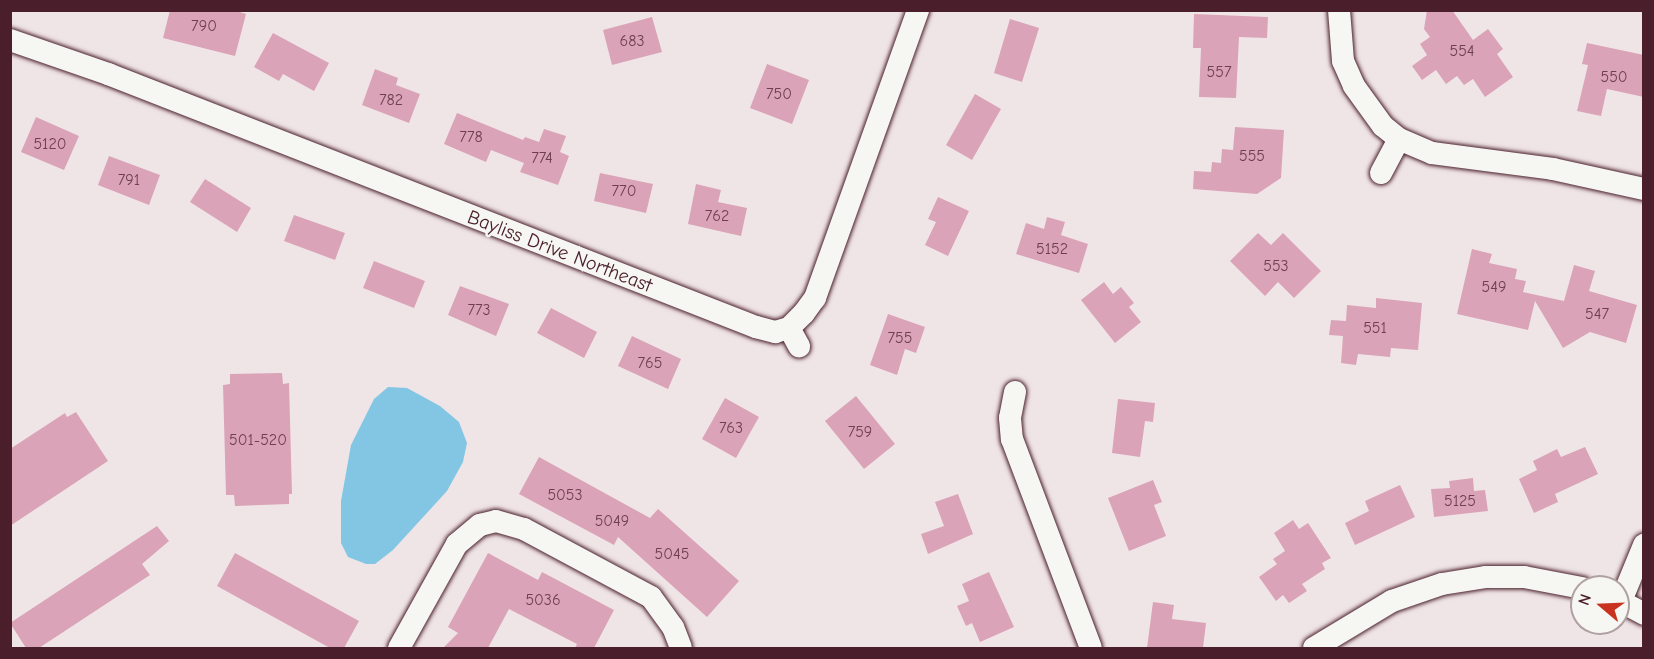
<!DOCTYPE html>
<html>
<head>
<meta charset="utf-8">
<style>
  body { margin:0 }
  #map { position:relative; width:1654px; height:659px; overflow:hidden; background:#f0e5e6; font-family:"Comic Neue",sans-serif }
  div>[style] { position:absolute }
  .water>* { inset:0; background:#83c6e4 }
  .building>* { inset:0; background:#daa3b8 }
  .roads { filter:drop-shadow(0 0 2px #4a1f2b) drop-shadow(0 0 2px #4a1f2b) }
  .minor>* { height:22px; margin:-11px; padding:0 11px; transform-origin:11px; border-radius:11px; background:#f6f6f2 }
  span { translate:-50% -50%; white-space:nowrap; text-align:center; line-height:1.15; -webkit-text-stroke:5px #f6f6f2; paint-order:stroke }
  .number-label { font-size:16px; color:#6e404e }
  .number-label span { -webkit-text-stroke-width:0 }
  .street-label { font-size:20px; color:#4a1f2b }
  .frame { position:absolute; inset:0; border:12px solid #4a1f2b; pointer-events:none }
  .north { position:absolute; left:1570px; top:575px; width:60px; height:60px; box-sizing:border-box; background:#f6f6f2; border:2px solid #b1a0a2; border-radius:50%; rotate:289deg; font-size:16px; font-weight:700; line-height:24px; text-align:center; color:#4a1f2b }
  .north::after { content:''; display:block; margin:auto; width:21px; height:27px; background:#c8321e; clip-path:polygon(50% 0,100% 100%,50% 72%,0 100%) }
</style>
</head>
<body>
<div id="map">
  <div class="water">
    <div style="clip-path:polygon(388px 387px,407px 388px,440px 406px,459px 422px,467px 443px,463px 462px,447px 491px,393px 550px,375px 564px,366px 564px,348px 557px,341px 543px,341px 501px,351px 445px,374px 399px)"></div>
  </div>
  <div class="building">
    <div style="clip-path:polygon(170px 10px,233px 10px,246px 14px,235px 56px,163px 38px)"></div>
    <div style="clip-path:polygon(1427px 10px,1452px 10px,1473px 40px,1488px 29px,1503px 49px,1497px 54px,1513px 77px,1485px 97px,1473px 79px,1464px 85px,1457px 76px,1446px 84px,1436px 70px,1422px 80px,1412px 66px,1427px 55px,1420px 44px,1430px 37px,1424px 29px)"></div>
    <div style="clip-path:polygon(1194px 14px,1268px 17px,1267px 38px,1239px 37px,1236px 98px,1199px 97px,1201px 48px,1193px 48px)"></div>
    <div style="clip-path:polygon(652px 17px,662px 52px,612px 65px,603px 30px)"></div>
    <div style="clip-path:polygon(1010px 19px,1039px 28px,1022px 82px,994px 73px)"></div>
    <div style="clip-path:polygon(273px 33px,329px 63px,314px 91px,283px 74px,279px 81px,254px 67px)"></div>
    <div style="clip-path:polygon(1587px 43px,1644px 55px,1644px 97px,1607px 89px,1601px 116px,1577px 111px,1588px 65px,1582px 64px)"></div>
    <div style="clip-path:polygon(767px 64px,809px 80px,792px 124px,750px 108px)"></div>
    <div style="clip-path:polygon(375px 69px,398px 78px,396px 85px,420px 94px,409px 123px,362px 105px)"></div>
    <div style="clip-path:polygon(975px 94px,1001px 109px,972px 160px,946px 145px)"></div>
    <div style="clip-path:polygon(457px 113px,523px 140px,525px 137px,539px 142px,544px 129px,566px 136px,560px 152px,569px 156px,558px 185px,520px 172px,524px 163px,491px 150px,486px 162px,444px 144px)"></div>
    <div style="clip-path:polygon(36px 117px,79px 136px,64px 170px,21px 152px)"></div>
    <div style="clip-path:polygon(1235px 127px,1284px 130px,1281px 178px,1257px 194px,1193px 189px,1194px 171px,1211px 172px,1212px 162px,1221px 163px,1222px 149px,1233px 150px)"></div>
    <div style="clip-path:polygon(109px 156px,160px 175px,149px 205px,98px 185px)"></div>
    <div style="clip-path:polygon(600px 173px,653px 184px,646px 213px,594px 201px)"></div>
    <div style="clip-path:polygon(205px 179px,251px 208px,237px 232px,190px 202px)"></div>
    <div style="clip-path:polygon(696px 184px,721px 190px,718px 202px,747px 208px,741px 236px,688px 224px)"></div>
    <div style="clip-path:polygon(938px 197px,969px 211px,948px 256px,925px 245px,936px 222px,928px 219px)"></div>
    <div style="clip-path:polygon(294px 215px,345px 233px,335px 260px,284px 241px)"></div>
    <div style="clip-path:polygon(1047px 217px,1065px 222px,1061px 235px,1088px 244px,1079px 273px,1016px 254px,1026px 223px,1044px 229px)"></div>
    <div style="clip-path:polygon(1258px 233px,1271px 245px,1283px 233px,1321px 271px,1294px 298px,1278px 282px,1265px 296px,1230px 261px)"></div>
    <div style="clip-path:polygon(1472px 249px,1492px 254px,1489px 263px,1517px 269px,1515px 279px,1526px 281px,1523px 292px,1564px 301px,1574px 265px,1595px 271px,1589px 291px,1637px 305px,1626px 343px,1590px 332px,1563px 348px,1535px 301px,1528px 330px,1457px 314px)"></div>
    <div style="clip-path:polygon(374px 261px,425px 281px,414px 308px,363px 288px)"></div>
    <div style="clip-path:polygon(1104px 282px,1113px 294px,1121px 287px,1134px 303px,1129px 307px,1141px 322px,1115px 343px,1081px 300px)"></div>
    <div style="clip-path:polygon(460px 286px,509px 304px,496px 336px,448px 315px)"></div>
    <div style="clip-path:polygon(1376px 298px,1422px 303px,1418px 350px,1391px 348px,1390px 357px,1358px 354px,1356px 365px,1341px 363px,1343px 336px,1329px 335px,1331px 320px,1346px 321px,1347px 305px,1376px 308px)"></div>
    <div style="clip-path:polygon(551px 308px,597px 332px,584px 358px,537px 333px)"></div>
    <div style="clip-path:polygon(888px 314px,925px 327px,916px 353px,905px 349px,897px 375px,870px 365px)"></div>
    <div style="clip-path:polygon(632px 336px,681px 359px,668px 389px,618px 366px)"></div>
    <div style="clip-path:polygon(282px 373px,283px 384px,289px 383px,292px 494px,289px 494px,289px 504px,235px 506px,234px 495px,226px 495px,223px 385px,230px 384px,230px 374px)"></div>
    <div style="clip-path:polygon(856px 396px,895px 444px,864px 469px,825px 421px)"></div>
    <div style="clip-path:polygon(725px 398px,759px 417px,736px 458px,702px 439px)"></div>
    <div style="clip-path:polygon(1118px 399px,1155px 403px,1153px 422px,1145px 421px,1140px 457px,1112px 453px)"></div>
    <div style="clip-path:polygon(76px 412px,108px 461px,10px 526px,10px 449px,65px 413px,67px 417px)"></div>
    <div style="clip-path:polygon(1585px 447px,1598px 474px,1555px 494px,1558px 502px,1534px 513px,1519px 479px,1537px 470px,1533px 461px,1557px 449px,1561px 457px)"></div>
    <div style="clip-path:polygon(539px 457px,650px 518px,658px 509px,739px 581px,707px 617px,618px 537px,614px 545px,519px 494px)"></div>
    <div style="clip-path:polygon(1473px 478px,1474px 491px,1485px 490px,1488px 511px,1434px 517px,1431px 489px,1450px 488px,1449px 481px)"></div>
    <div style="clip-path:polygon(1153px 480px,1162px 502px,1154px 505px,1166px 536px,1129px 551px,1108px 498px)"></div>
    <div style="clip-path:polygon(1400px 485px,1415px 517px,1355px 545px,1345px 523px,1369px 511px,1365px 501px)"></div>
    <div style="clip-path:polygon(958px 494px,973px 534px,928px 554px,921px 534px,944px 526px,935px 502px)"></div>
    <div style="clip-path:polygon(1293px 520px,1299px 529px,1308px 523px,1331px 558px,1322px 563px,1325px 569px,1302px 584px,1307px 591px,1289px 603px,1283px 595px,1276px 601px,1259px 577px,1277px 564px,1273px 559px,1285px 551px,1274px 533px)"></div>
    <div style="clip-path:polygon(157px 526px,169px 541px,142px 564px,150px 575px,39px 648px,26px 648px,10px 623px)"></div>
    <div style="clip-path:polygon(235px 553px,359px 621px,344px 648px,330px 648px,217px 586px)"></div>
    <div style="clip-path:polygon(488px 553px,538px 580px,542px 572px,614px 610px,594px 648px,575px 648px,577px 644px,509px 609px,488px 648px,443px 648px,458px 633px,448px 627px)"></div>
    <div style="clip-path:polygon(989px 572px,1014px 627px,980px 642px,972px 623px,966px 626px,957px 606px,969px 601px,962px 584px)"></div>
    <div style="clip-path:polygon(1153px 602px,1174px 605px,1172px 619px,1206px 623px,1203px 648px,1147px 648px)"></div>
  </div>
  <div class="roads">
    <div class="minor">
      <div style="left:1339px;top:10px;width:51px;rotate:85.5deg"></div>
      <div style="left:1343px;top:61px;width:27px;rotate:66deg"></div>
      <div style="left:1354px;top:86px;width:49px;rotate:54.1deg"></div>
      <div style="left:1383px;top:126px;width:21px;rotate:39deg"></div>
      <div style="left:1399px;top:139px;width:36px;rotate:23deg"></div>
      <div style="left:1432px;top:153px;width:122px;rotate:7.5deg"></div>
      <div style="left:1553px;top:169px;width:93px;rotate:12.4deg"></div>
      <div style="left:10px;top:40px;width:104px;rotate:19.1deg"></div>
      <div style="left:108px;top:74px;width:696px;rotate:21.33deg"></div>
      <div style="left:756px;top:327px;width:20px;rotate:15deg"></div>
      <div style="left:775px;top:332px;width:15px;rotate:-16deg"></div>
      <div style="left:789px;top:328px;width:21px;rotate:-45deg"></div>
      <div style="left:804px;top:313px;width:19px;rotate:-54deg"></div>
      <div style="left:815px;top:298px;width:306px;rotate:-70.3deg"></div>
      <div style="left:1381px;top:173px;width:38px;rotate:-62deg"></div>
      <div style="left:789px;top:328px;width:21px;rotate:61deg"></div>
      <div style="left:1015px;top:392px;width:26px;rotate:101deg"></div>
      <div style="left:1010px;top:418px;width:21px;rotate:85deg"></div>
      <div style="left:1012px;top:439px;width:223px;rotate:69.3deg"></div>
      <div style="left:1618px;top:600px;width:30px;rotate:28deg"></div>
      <div style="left:1621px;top:601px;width:61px;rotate:-67.7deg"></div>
      <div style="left:399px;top:648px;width:119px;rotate:-60.9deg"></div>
      <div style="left:457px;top:544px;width:30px;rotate:-40deg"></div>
      <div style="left:480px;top:525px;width:16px;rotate:-14deg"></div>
      <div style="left:496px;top:521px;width:29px;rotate:16deg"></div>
      <div style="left:524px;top:529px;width:144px;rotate:28.2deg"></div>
      <div style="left:651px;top:597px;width:37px;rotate:54deg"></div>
      <div style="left:673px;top:627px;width:22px;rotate:69deg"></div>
      <div style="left:1314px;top:648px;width:91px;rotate:-31.1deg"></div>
      <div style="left:1392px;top:601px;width:53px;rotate:-18.8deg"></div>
      <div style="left:1442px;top:584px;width:45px;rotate:-9deg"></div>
      <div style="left:1486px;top:577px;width:38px"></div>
      <div style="left:1524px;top:577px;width:59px;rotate:10.7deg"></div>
    </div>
  </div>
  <div class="number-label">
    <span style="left:204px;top:26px">790</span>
    <span style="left:632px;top:41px">683</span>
    <span style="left:1462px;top:51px">554</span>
    <span style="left:1219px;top:72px">557</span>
    <span style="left:1614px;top:77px">550</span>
    <span style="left:779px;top:94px">750</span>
    <span style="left:391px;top:100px">782</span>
    <span style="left:471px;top:137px">778</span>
    <span style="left:50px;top:144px">5120</span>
    <span style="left:1252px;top:156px">555</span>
    <span style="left:542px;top:158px">774</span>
    <span style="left:129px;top:180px">791</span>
    <span style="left:624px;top:191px">770</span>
    <span style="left:717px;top:216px">762</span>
    <span style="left:1052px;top:249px">5152</span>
    <span style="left:1276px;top:266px">553</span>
    <span style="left:1494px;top:287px">549</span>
    <span style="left:479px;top:310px">773</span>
    <span style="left:1597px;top:314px">547</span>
    <span style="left:1375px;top:328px">551</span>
    <span style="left:900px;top:338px">755</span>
    <span style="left:650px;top:363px">765</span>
    <span style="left:731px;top:428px">763</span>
    <span style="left:860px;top:432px">759</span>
    <span style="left:258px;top:440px">501-520</span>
    <span style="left:565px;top:495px">5053</span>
    <span style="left:1460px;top:501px">5125</span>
    <span style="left:612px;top:521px">5049</span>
    <span style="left:672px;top:554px">5045</span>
    <span style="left:543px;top:600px">5036</span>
  </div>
  <div class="street-label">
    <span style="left:560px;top:251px;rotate:21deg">Bayliss Drive Northeast</span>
  </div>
  <div class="frame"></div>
  <div class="north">N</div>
</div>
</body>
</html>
